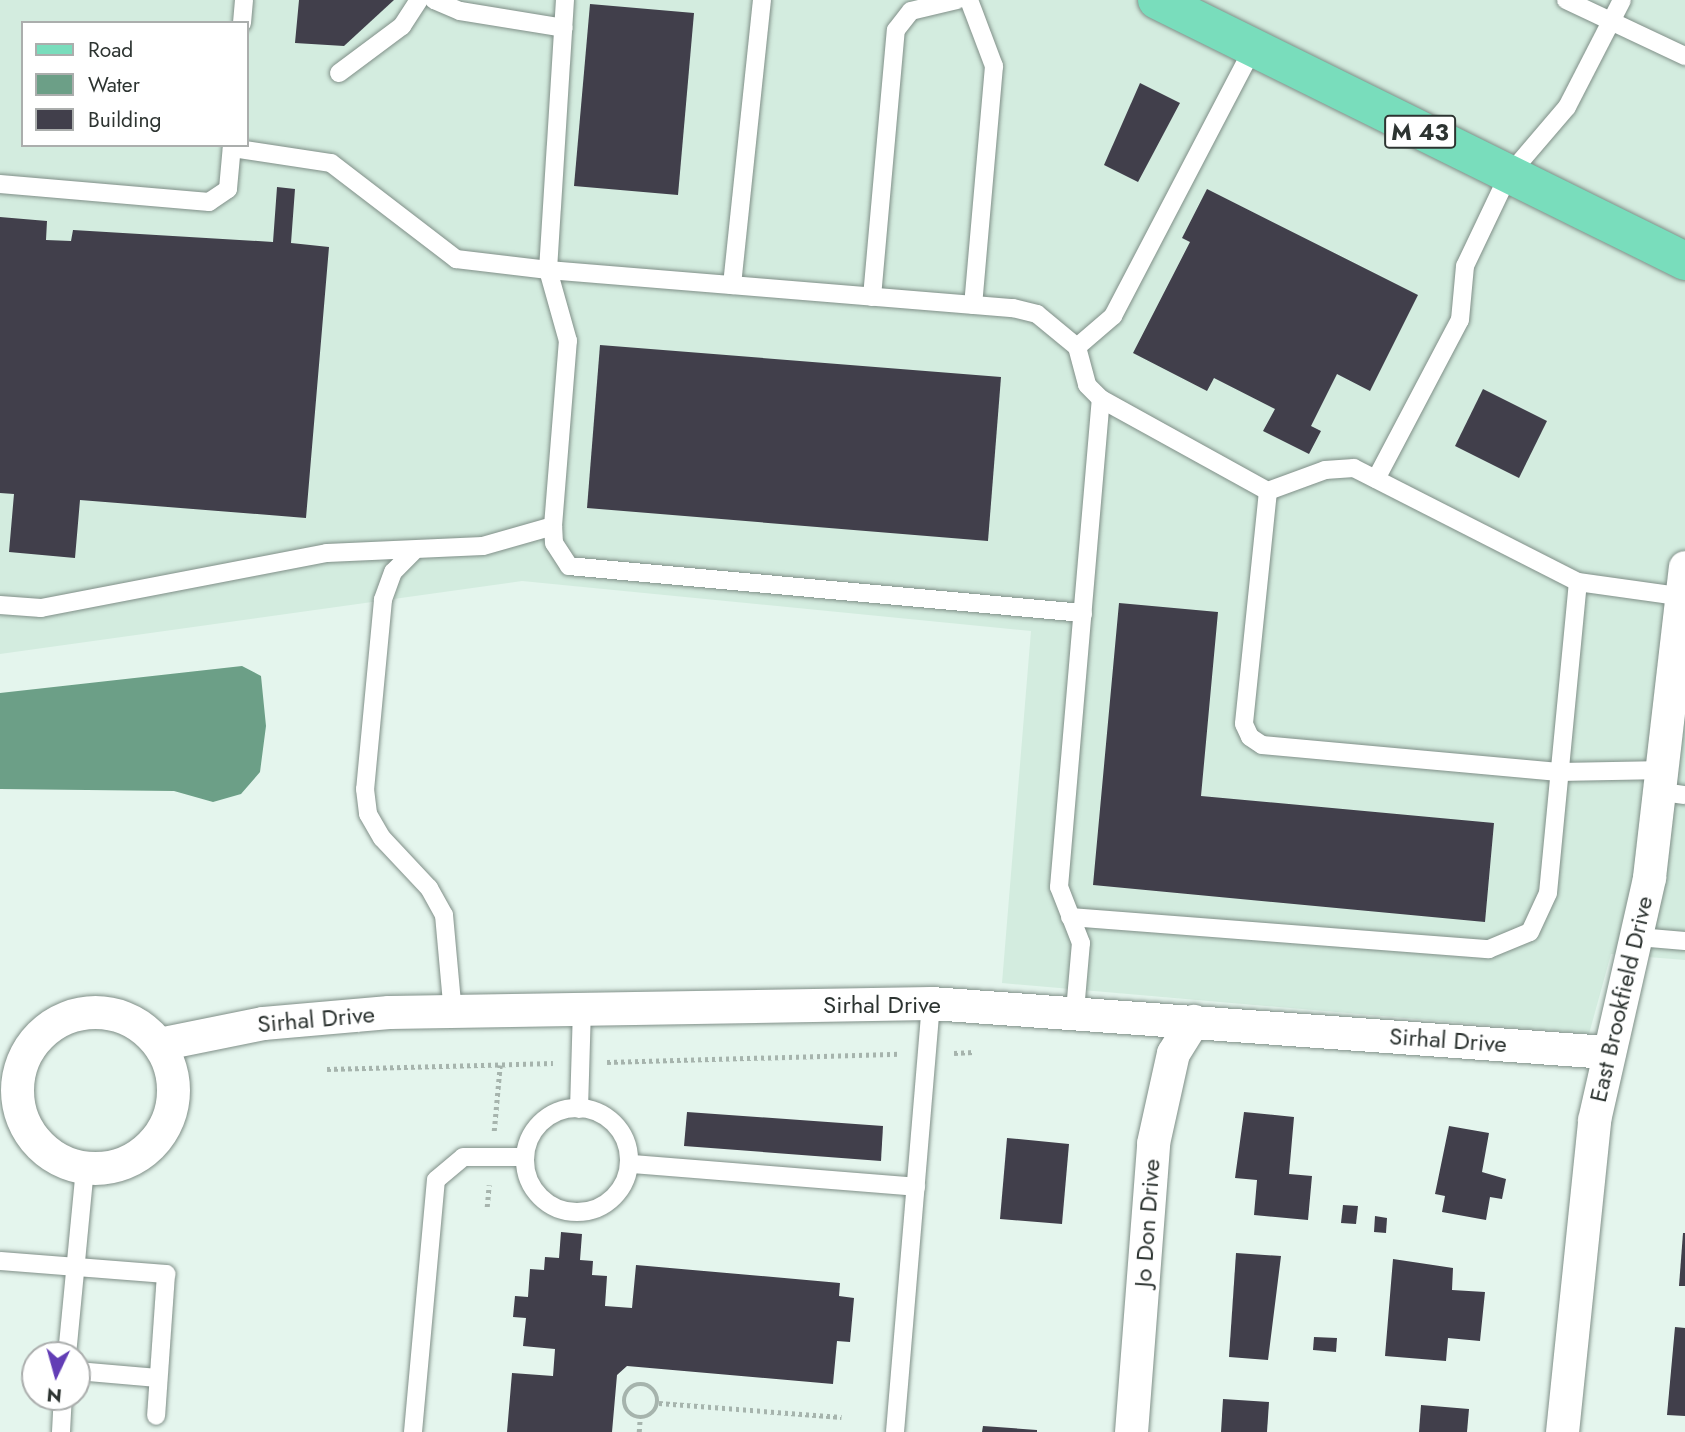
<!DOCTYPE html>
<html>
<head>
<meta charset="utf-8">
<style>
  body { margin:0 }
  #map { position:relative; width:1685px; height:1432px; overflow:hidden; background:#e4f5ed; font-family:Jost,sans-serif }
  div>[style] { position:absolute }
  .built>* { inset:0; background:#d3ecdf }
  .water>* { inset:0; background:#6c9f87 }
  .building>* { inset:0; background:#413f4b }
  .path>* { height:4.5px; margin-top:-2.25px; transform-origin:0; background:repeating-linear-gradient(90deg,#a6b4ad 0 3.5px,transparent 0 7px) }
  .path>.ring { margin:-2.25px; padding:0; box-sizing:content-box; background:none; border:4.5px solid #a6b4ad; border-radius:50% }
  .roads { filter:drop-shadow(0 0 2px #808f88) drop-shadow(0 0 2px #808f88) }
  .lane>* { height:18px; margin:-9px; padding:0 9px; transform-origin:9px; border-radius:9px; background:#fff }
  .lane>.ring { margin:-9px; padding:0; box-sizing:content-box; background:none; border:18px solid #fff; border-radius:50% }
  .street>* { height:33px; margin:-16.5px; padding:0 16.5px; transform-origin:16.5px; border-radius:16.5px; background:#fff }
  .street>.ring { margin:-16.5px; padding:0; box-sizing:content-box; background:none; border:33px solid #fff; border-radius:50% }
  .primary>* { height:38px; margin:-19px; padding:0 19px; transform-origin:19px; border-radius:19px; background:#79ddbc }
  span { translate:-50% -50%; white-space:nowrap; text-align:center; line-height:1.15; -webkit-text-stroke:7px #fff; paint-order:stroke }
  .shield-label span { padding:2px 5px; background:#fff; border:2px solid; border-radius:5px; -webkit-text-stroke-width:0 }
  .shield-label { font-size:23px; color:#2d3431; font-weight:700 }
  .street-label { font-size:24px; color:#2d3431 }
  .legend { position:absolute; left:21px; top:21px; width:228px; height:126px; box-sizing:border-box; background:#fff; border:2px solid #abaead; margin:0; padding:9px 12px; list-style:none; font-size:21px; color:#2d3431 }
  .legend li { display:flex; align-items:center; gap:14px; height:35px }
  .legend b { width:35px; border:2px solid #abaead }
  .north { position:absolute; left:21px; top:1341px; width:70px; height:70px; box-sizing:border-box; background:#fff; border:2px solid #abaead; border-radius:50%; rotate:185deg; font-size:19px; font-weight:700; line-height:28px; text-align:center; color:#2d3431 }
  .north::after { content:''; display:block; margin:auto; width:24px; height:32px; background:#623db5; clip-path:polygon(50% 0,100% 100%,50% 72%,0 100%) }
</style>
</head>
<body>
<div id="map">
  <div class="built">
    <div style="clip-path:polygon(evenodd,0 0,1685px 0,1685px 960px,1611px 954px,1589px 1034px,1002px 983px,1031px 631px,522px 581px,0 654px,0 0,23px 23px,247px 23px,247px 145px,23px 145px,23px 23px)"></div>
  </div>
  <div class="water">
    <div style="clip-path:polygon(242px 666px,261px 676px,266px 726px,260px 772px,241px 794px,213px 802px,174px 791px,0 789px,0 693px)"></div>
  </div>
  <div class="building">
    <div style="clip-path:polygon(299px 0,394px 0,344px 46px,295px 43px)"></div>
    <div style="clip-path:polygon(590px 4px,694px 13px,678px 195px,574px 186px)"></div>
    <div style="clip-path:polygon(1140px 83px,1180px 103px,1138px 182px,1104px 165px)"></div>
    <div style="clip-path:polygon(277px 187px,295px 189px,291px 243px,329px 247px,306px 518px,80px 500px,75px 558px,9px 552px,14px 494px,0 493px,0 217px,47px 221px,46px 240px,71px 241px,73px 230px,273px 242px)"></div>
    <div style="clip-path:polygon(1207px 189px,1418px 295px,1370px 391px,1337px 374px,1311px 426px,1321px 431px,1309px 454px,1263px 431px,1275px 409px,1214px 378px,1207px 391px,1133px 353px,1190px 242px,1182px 238px)"></div>
    <div style="clip-path:polygon(600px 345px,1001px 377px,988px 541px,587px 508px)"></div>
    <div style="clip-path:polygon(1483px 389px,1547px 421px,1519px 478px,1455px 446px)"></div>
    <div style="clip-path:polygon(1119px 603px,1218px 612px,1201px 796px,1494px 823px,1485px 922px,1093px 885px)"></div>
    <div style="clip-path:polygon(687px 1112px,883px 1126px,881px 1161px,684px 1146px)"></div>
    <div style="clip-path:polygon(1244px 1112px,1294px 1117px,1289px 1174px,1312px 1176px,1308px 1220px,1254px 1215px,1257px 1180px,1235px 1178px)"></div>
    <div style="clip-path:polygon(1449px 1126px,1489px 1133px,1482px 1172px,1506px 1179px,1502px 1199px,1490px 1197px,1486px 1220px,1442px 1212px,1445px 1196px,1435px 1194px)"></div>
    <div style="clip-path:polygon(1007px 1138px,1069px 1144px,1062px 1224px,1000px 1219px)"></div>
    <div style="clip-path:polygon(1343px 1205px,1358px 1206px,1356px 1224px,1341px 1223px)"></div>
    <div style="clip-path:polygon(1375px 1216px,1387px 1218px,1386px 1233px,1374px 1232px)"></div>
    <div style="clip-path:polygon(561px 1232px,582px 1234px,580px 1260px,593px 1261px,592px 1275px,607px 1276px,605px 1306px,632px 1308px,636px 1265px,840px 1283px,839px 1296px,854px 1298px,850px 1342px,837px 1341px,833px 1384px,627px 1366px,617px 1375px,612px 1432px,507px 1432px,512px 1373px,553px 1376px,555px 1349px,523px 1346px,526px 1318px,513px 1317px,515px 1296px,528px 1297px,530px 1269px,544px 1270px,545px 1257px,559px 1258px)"></div>
    <div style="clip-path:polygon(1683px 1233px,1685px 1233px,1685px 1286px,1679px 1286px)"></div>
    <div style="clip-path:polygon(1236px 1253px,1281px 1256px,1268px 1360px,1229px 1357px)"></div>
    <div style="clip-path:polygon(1393px 1259px,1453px 1268px,1452px 1290px,1485px 1292px,1480px 1341px,1448px 1338px,1446px 1361px,1385px 1356px)"></div>
    <div style="clip-path:polygon(1675px 1327px,1685px 1328px,1685px 1416px,1667px 1415px)"></div>
    <div style="clip-path:polygon(1314px 1337px,1337px 1338px,1336px 1352px,1313px 1350px)"></div>
    <div style="clip-path:polygon(1223px 1399px,1269px 1402px,1267px 1432px,1221px 1432px)"></div>
    <div style="clip-path:polygon(1421px 1405px,1469px 1409px,1467px 1432px,1419px 1432px)"></div>
    <div style="clip-path:polygon(983px 1426px,1037px 1430px,1037px 1432px,982px 1432px)"></div>
  </div>
  <div class="path">
    <div style="left:954px;top:1053px;width:20px;rotate:-3deg"></div>
    <div style="left:607px;top:1062px;width:293px;rotate:-1.6deg"></div>
    <div style="left:327px;top:1069px;width:226px;rotate:-1.5deg"></div>
    <div style="left:494px;top:1131px;width:66px;rotate:-84.8deg"></div>
    <div style="left:487px;top:1207px;width:22px;rotate:-85deg"></div>
    <div class="ring" style="left:624px;top:1384px;width:29.5px;height:29.5px"></div>
    <div style="left:659px;top:1403px;width:183px;rotate:4.4deg"></div>
    <div style="left:639px;top:1432px;width:14px;rotate:-86deg"></div>
  </div>
  <div class="roads">
    <div class="lane">
      <div style="left:434px;top:0;width:28px;rotate:23deg"></div>
      <div style="left:460px;top:11px;width:105px;rotate:9.3deg"></div>
      <div style="left:969px;top:0;width:71px;rotate:69.3deg"></div>
      <div style="left:994px;top:66px;width:240px;rotate:95deg"></div>
      <div style="left:1566px;top:0;width:132px;rotate:25.2deg"></div>
      <div style="left:242px;top:23px;width:23px;rotate:-85deg"></div>
      <div style="left:339px;top:73px;width:79px;rotate:-36.7deg"></div>
      <div style="left:402px;top:26px;width:31px;rotate:-57deg"></div>
      <div style="left:232px;top:148px;width:100px;rotate:8.6deg"></div>
      <div style="left:331px;top:163px;width:158px;rotate:37.5deg"></div>
      <div style="left:456px;top:259px;width:93px;rotate:6.8deg"></div>
      <div style="left:548px;top:270px;width:271px;rotate:-86.4deg"></div>
      <div style="left:0;top:184px;width:210px;rotate:4.9deg"></div>
      <div style="left:209px;top:202px;width:23px;rotate:-34deg"></div>
      <div style="left:228px;top:189px;width:44px;rotate:-84.8deg"></div>
      <div style="left:732px;top:285px;width:287px;rotate:-84deg"></div>
      <div style="left:872px;top:297px;width:268px;rotate:-84.9deg"></div>
      <div style="left:896px;top:30px;width:24px;rotate:-52deg"></div>
      <div style="left:911px;top:11px;width:47px;rotate:-13.4deg"></div>
      <div style="left:1077px;top:347px;width:39px;rotate:75deg"></div>
      <div style="left:1087px;top:385px;width:20px;rotate:45deg"></div>
      <div style="left:1101px;top:399px;width:191px;rotate:28.9deg"></div>
      <div style="left:1268px;top:491px;width:61px;rotate:-20.2deg"></div>
      <div style="left:1325px;top:470px;width:29px;rotate:-4deg"></div>
      <div style="left:1354px;top:468px;width:251px;rotate:27deg"></div>
      <div style="left:1578px;top:582px;width:108px;rotate:8deg"></div>
      <div style="left:1376px;top:479px;width:180px;rotate:-62.2deg"></div>
      <div style="left:1460px;top:320px;width:54px;rotate:-84.7deg"></div>
      <div style="left:1465px;top:266px;width:100px;rotate:-64.5deg"></div>
      <div style="left:1508px;top:176px;width:91px;rotate:-49.5deg"></div>
      <div style="left:1567px;top:107px;width:120px;rotate:-62.8deg"></div>
      <div style="left:1268px;top:491px;width:234px;rotate:95.9deg"></div>
      <div style="left:1244px;top:724px;width:14px;rotate:65deg"></div>
      <div style="left:1250px;top:737px;width:14px;rotate:34deg"></div>
      <div style="left:1262px;top:745px;width:298px;rotate:5.2deg"></div>
      <div style="left:1559px;top:772px;width:107px;rotate:-1.1deg"></div>
      <div style="left:413px;top:552px;width:28px;rotate:135deg"></div>
      <div style="left:393px;top:572px;width:30px;rotate:110deg"></div>
      <div style="left:383px;top:600px;width:190px;rotate:95.4deg"></div>
      <div style="left:365px;top:789px;width:25px;rotate:83deg"></div>
      <div style="left:368px;top:814px;width:28px;rotate:60deg"></div>
      <div style="left:382px;top:838px;width:69px;rotate:46.8deg"></div>
      <div style="left:429px;top:888px;width:31px;rotate:61deg"></div>
      <div style="left:444px;top:915px;width:98px;rotate:84.8deg"></div>
      <div style="left:0;top:605px;width:41px;rotate:4.2deg"></div>
      <div style="left:41px;top:608px;width:291px;rotate:-10.9deg"></div>
      <div style="left:327px;top:553px;width:156px;rotate:-2.6deg"></div>
      <div style="left:483px;top:546px;width:73px;rotate:-15.9deg"></div>
      <div style="left:1083px;top:613px;width:516px;rotate:-174.78deg"></div>
      <div style="left:569px;top:566px;width:27px;rotate:-123deg"></div>
      <div style="left:554px;top:543px;width:17px;rotate:-93deg"></div>
      <div style="left:553px;top:526px;width:186px;rotate:-85.4deg"></div>
      <div style="left:568px;top:341px;width:74px;rotate:-105.7deg"></div>
      <div style="left:548px;top:270px;width:467px;rotate:4.7deg"></div>
      <div style="left:1013px;top:308px;width:25px;rotate:14deg"></div>
      <div style="left:1037px;top:314px;width:52px;rotate:39.5deg"></div>
      <div style="left:1077px;top:347px;width:48px;rotate:-40.7deg"></div>
      <div style="left:1113px;top:316px;width:302px;rotate:-62.4deg"></div>
      <div style="left:1663px;top:792px;width:22px;rotate:8deg"></div>
      <div style="left:1070px;top:917px;width:420px;rotate:4.4deg"></div>
      <div style="left:1489px;top:949px;width:44px;rotate:-22.5deg"></div>
      <div style="left:1530px;top:932px;width:43px;rotate:-65.2deg"></div>
      <div style="left:1548px;top:893px;width:312px;rotate:-84.5deg"></div>
      <div style="left:1638px;top:937px;width:47px;rotate:4.9deg"></div>
      <div style="left:1075px;top:1011px;width:68px;rotate:-85deg"></div>
      <div style="left:1081px;top:943px;width:60px;rotate:-111.4deg"></div>
      <div style="left:1059px;top:887px;width:490px;rotate:-85.1deg"></div>
      <div class="ring" style="left:525px;top:1108px;width:86px;height:86px"></div>
      <div style="left:579px;top:1109px;width:99px;rotate:-88.3deg"></div>
      <div style="left:632px;top:1164px;width:285px;rotate:4.6deg"></div>
      <div style="left:0;top:1261px;width:167px;rotate:4.5deg"></div>
      <div style="left:166px;top:1274px;width:142px;rotate:94deg"></div>
      <div style="left:67px;top:1355px;width:188px;rotate:-84.5deg"></div>
      <div style="left:77px;top:1371px;width:81px;rotate:4.9deg"></div>
      <div style="left:61px;top:1432px;width:35px;rotate:-87deg"></div>
      <div style="left:413px;top:1432px;width:253px;rotate:-84.8deg"></div>
      <div style="left:436px;top:1180px;width:35px;rotate:-40deg"></div>
      <div style="left:463px;top:1157px;width:58px"></div>
      <div style="left:895px;top:1432px;width:431px;rotate:-85.2deg"></div>
    </div>
    <div class="street">
      <div class="ring" style="left:17px;top:1012px;width:123px;height:123px"></div>
      <div style="left:159px;top:1044px;width:106px;rotate:-11.4deg"></div>
      <div style="left:263px;top:1023px;width:126px;rotate:-5deg"></div>
      <div style="left:389px;top:1012px;width:542px;rotate:-0.95deg"></div>
      <div style="left:931px;top:1003px;width:678px;rotate:4.15deg"></div>
      <div style="left:1131px;top:1432px;width:290px;rotate:-85.6deg"></div>
      <div style="left:1153px;top:1143px;width:92px;rotate:-77.5deg"></div>
      <div style="left:1173px;top:1053px;width:38px;rotate:-58deg"></div>
      <div style="left:1562px;top:1432px;width:314px;rotate:-84.1deg"></div>
      <div style="left:1594px;top:1120px;width:249px;rotate:-77.2deg"></div>
      <div style="left:1649px;top:877px;width:312px;rotate:-83.4deg"></div>
    </div>
    <div class="primary">
      <div style="left:1157px;top:0;width:589px;rotate:26.3deg"></div>
    </div>
  </div>
  <div class="shield-label">
    <span style="left:1420px;top:132px">M 43</span>
  </div>
  <div class="street-label">
    <span style="left:1621px;top:999px;rotate:-77deg">East Brookfield Drive</span>
    <span style="left:882px;top:1005px">Sirhal Drive</span>
    <span style="left:316px;top:1019px;rotate:-5deg">Sirhal Drive</span>
    <span style="left:1448px;top:1040px;rotate:4deg">Sirhal Drive</span>
    <span style="left:1147px;top:1223px;rotate:-86deg">Jo Don Drive</span>
  </div>
  <ul class="legend">
  <li><b style="height:9px;background:#79ddbc"></b>Road</li>
  <li><b style="height:19px;background:#6c9f87"></b>Water</li>
  <li><b style="height:19px;background:#413f4b"></b>Building</li>
  </ul>
  <div class="north">N</div>
</div>
</body>
</html>
